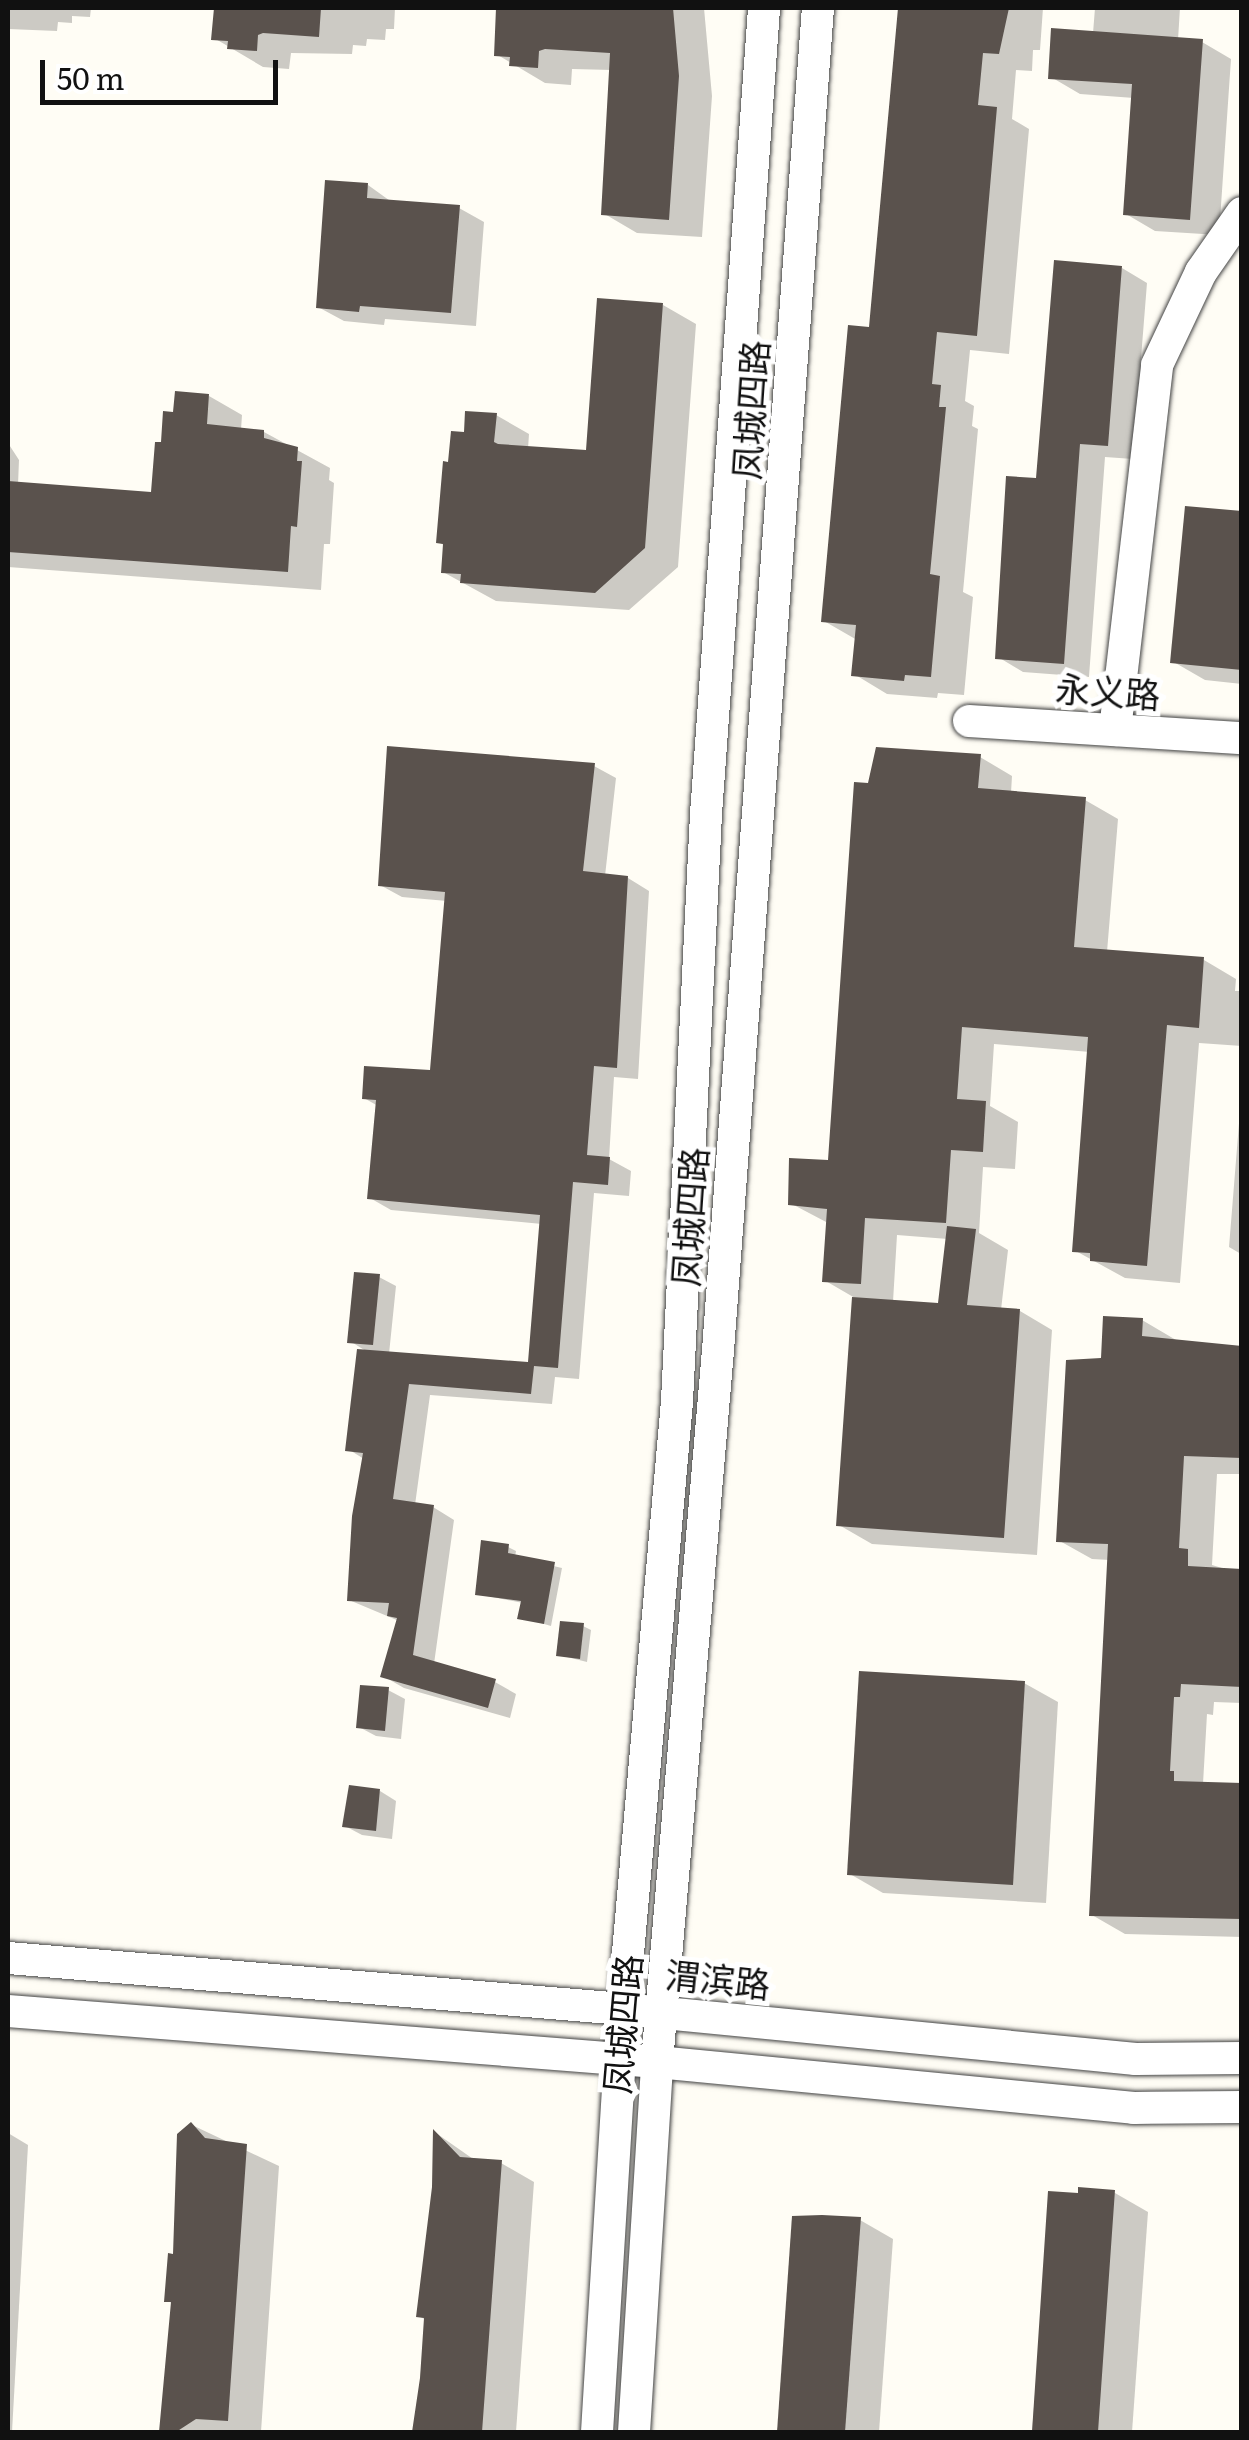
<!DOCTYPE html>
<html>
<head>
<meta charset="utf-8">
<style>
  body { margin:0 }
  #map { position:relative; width:1249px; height:2440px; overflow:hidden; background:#fffdf5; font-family:Literata,"Noto Sans SC",serif }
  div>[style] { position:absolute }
  .shadow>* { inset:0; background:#0003 }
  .building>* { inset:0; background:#5a524d }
  .roads { filter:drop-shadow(0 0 2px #444) drop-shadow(0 0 2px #444) }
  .minor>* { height:32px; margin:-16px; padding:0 16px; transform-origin:16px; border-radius:16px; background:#fff }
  span { translate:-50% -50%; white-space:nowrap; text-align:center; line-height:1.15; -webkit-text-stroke:10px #fff; paint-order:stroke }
  .street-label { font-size:35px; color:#111 }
  .frame { position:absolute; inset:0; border:10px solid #111; pointer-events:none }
  .scale { position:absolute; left:40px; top:60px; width:238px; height:45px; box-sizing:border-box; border:5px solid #111; border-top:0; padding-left:12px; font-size:30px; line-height:35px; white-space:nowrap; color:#111; -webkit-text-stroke:8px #fff; paint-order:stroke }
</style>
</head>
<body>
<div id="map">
  <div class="shadow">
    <div style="clip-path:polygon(8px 8px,91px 8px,90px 17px,72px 16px,72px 23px,58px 22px,57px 31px,8px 29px)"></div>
    <div style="clip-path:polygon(216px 8px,395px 8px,394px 29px,386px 29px,385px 40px,367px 39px,366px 46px,353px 45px,352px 54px,291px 53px,289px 69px,263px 67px,214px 38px)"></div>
    <div style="clip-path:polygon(500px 8px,704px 8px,712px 96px,702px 237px,637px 233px,603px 213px,612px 70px,572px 69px,571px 85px,545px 83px,496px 54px)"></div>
    <div style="clip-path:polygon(900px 8px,1043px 8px,1040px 50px,1033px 50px,1032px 71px,1016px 70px,1012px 119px,1029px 129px,1009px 354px,970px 350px,965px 401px,974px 406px,972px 426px,978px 429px,963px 592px,973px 597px,964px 695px,938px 693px,937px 698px,887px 694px,854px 674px,857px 640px,824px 621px,872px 330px)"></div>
    <div style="clip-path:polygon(1095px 8px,1180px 8px,1178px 40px,1202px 42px,1231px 59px,1219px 235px,1155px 231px,1126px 214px,1134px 98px,1080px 94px,1051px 77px,1093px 33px)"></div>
    <div style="clip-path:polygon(368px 185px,393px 203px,459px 208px,484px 222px,476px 326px,385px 319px,384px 325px,344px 321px,318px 307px)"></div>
    <div style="clip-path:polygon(1122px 268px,1147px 283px,1133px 459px,1105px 457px,1089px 677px,1023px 672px,998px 657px,1039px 480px)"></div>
    <div style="clip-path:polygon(663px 305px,696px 324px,678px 567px,629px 610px,496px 601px,443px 572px,445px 546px,439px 542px,451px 464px,466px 434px,496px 415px,529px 434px,528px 449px,588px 453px)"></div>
    <div style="clip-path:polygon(209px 396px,242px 415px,241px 430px,264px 432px,330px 468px,329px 480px,334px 483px,330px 544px,324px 544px,321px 590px,8px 567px,8px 443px,19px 460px,18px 485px,153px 495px,164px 445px,176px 415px)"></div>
    <div style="clip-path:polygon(1242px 514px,1242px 684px,1205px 680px,1172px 661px)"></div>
    <div style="clip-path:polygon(evenodd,980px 757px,1012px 776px,1011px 793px,1085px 800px,1118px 819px,1107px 952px,1204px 960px,1236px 979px,1235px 991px,1242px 991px,1242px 1046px,1199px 1043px,1180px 1283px,1125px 1278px,1074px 1250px,1090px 1052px,994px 1044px,990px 1106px,1018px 1122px,1015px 1169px,983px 1167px,979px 1233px,1008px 1250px,1001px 1310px,1020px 1311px,1052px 1330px,1037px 1555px,872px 1544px,839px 1525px,855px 1298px,824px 1280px,828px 1223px,790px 1203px,830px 1163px,870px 786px,980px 757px,897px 1235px,948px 1239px,941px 1306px,893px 1302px,897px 1235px)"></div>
    <div style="clip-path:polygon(594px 766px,616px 778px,605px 876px,628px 878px,649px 891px,638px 1079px,614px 1077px,609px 1159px,631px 1171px,629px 1196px,594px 1193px,579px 1379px,555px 1377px,552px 1404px,430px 1395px,415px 1505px,433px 1507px,454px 1520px,434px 1664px,495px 1682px,516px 1694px,510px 1718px,404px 1688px,383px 1676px,399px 1621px,349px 1600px,364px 1459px,348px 1449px,369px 1353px,350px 1341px,379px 1277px,396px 1286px,389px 1354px,530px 1365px,542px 1224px,391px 1210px,370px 1198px,378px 1106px,364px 1098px,432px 1073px,447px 901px,402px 897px,380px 885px)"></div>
    <div style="clip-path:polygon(1242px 1086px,1242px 1270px,1241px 1254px,1229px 1247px)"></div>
    <div style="clip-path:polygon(1142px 1320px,1176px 1340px,1242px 1347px,1242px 1474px,1217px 1474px,1212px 1565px,1242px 1574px,1242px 1703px,1214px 1702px,1213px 1715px,1207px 1714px,1203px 1784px,1242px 1785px,1242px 1937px,1125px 1934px,1092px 1915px,1110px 1560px,1092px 1559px,1058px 1540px,1103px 1361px)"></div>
    <div style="clip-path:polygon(508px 1547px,516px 1551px,515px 1557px,562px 1568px,551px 1626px,520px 1617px,523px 1603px,477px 1594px)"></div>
    <div style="clip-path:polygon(583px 1626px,591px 1630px,587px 1662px,559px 1655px)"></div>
    <div style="clip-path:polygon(1024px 1683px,1058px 1702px,1046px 1903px,883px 1893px,850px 1874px)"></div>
    <div style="clip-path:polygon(388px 1690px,405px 1699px,401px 1739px,376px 1736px,359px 1727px)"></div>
    <div style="clip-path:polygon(380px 1791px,396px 1801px,392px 1839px,362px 1835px,345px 1826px)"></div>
    <div style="clip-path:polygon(192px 2125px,279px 2166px,261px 2432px,162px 2432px,173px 2304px,167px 2300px)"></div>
    <div style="clip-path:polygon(8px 2133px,28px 2145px,12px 2432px,8px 2432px)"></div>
    <div style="clip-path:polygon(436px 2133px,476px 2161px,501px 2163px,534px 2182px,516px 2432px,415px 2432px,426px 2320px,419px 2316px,435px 2187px)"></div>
    <div style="clip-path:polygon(1051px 2193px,1115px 2193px,1148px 2212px,1132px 2432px,1032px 2432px)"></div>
    <div style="clip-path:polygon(795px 2219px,860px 2220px,893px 2239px,879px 2432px,780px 2432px)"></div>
  </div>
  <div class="building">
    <div style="clip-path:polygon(214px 8px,321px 8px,319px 37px,263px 33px,258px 35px,257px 51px,227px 49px,228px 41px,211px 40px)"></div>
    <div style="clip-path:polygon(496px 8px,673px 8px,679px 76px,669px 220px,601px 215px,610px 53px,545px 49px,539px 51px,538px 68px,509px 66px,510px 57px,494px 56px)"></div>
    <div style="clip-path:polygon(898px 8px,1009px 8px,999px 54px,983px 53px,978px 105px,997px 107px,977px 336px,937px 332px,932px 384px,941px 385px,939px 407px,946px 407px,930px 574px,940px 576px,931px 677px,905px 675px,904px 681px,851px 676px,856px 625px,821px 622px,848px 325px,869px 327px)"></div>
    <div style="clip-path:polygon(1051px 28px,1203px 39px,1190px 220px,1123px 215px,1132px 84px,1048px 79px)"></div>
    <div style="clip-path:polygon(325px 180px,368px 183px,367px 198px,460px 205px,451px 313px,360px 306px,359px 312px,316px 308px)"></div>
    <div style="clip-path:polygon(1054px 260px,1122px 266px,1108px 446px,1080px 444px,1064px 664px,995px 659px,1006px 476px,1036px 478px)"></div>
    <div style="clip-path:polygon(597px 298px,663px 303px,645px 548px,595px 593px,460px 583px,461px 574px,441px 573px,443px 544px,436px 543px,443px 461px,448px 462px,451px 431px,464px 432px,465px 411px,497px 413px,494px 442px,498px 444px,586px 450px)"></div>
    <div style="clip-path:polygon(175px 391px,209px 394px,207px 424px,264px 430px,264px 438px,298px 447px,297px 461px,302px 461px,297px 527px,291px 526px,288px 572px,8px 552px,8px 481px,151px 492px,155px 442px,161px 442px,163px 411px,173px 412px)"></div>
    <div style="clip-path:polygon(1185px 506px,1242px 511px,1242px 670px,1170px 663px)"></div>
    <div style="clip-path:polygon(387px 746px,595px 763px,583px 871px,628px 876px,617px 1068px,594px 1066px,587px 1155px,610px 1157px,608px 1185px,573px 1182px,558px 1368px,534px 1366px,531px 1394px,409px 1384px,393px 1499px,434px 1505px,413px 1655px,496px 1679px,488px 1708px,380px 1677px,397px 1618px,387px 1616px,389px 1603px,347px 1601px,352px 1516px,363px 1453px,345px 1451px,357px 1349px,528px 1362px,540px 1215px,367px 1199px,376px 1100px,362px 1099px,364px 1066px,430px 1070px,445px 892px,378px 886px)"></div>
    <div style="clip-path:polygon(876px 747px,981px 754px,978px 788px,1086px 797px,1074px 947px,1204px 957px,1199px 1028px,1167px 1025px,1147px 1266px,1090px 1261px,1090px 1253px,1072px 1252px,1088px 1037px,962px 1027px,957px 1099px,986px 1101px,983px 1152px,951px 1150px,946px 1223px,865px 1218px,861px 1284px,822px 1282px,827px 1209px,788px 1205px,789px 1158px,828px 1160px,854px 782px,868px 783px)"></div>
    <div style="clip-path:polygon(947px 1226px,976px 1229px,967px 1305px,1020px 1309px,1004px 1538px,836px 1526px,852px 1297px,938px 1303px)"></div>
    <div style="clip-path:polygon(354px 1272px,380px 1274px,373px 1345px,347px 1343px)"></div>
    <div style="clip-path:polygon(1103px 1316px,1143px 1318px,1142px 1336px,1242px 1346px,1242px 1458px,1184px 1456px,1179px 1548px,1188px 1549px,1188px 1566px,1242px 1569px,1242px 1687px,1181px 1684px,1180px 1697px,1174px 1697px,1170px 1771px,1174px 1771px,1174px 1781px,1242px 1783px,1242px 1919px,1089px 1916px,1108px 1544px,1056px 1542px,1066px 1360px,1101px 1358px)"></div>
    <div style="clip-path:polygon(481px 1540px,509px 1544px,508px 1553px,555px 1562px,544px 1624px,517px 1619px,521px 1601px,475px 1595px)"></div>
    <div style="clip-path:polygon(560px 1621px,584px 1623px,580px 1659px,556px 1656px)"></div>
    <div style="clip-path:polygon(859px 1671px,1025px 1681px,1013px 1885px,847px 1875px)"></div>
    <div style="clip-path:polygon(360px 1685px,389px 1687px,385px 1731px,356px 1728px)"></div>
    <div style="clip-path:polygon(349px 1785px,380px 1789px,376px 1831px,342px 1827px)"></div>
    <div style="clip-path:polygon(191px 2122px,205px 2138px,247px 2144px,228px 2421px,196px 2419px,176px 2432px,159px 2432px,171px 2302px,164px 2302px,168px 2253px,173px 2254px,177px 2134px)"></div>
    <div style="clip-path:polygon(433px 2129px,460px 2157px,502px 2160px,482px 2432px,412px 2432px,420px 2378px,424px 2318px,416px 2317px,432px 2187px)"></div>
    <div style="clip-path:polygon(1078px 2187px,1115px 2190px,1098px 2432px,1032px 2432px,1048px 2191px,1078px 2193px)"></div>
    <div style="clip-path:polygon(822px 2215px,861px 2217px,845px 2432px,777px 2432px,792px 2216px)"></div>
  </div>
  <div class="roads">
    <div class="minor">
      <div style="left:969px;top:721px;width:274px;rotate:3.6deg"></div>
      <div style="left:1115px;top:730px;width:367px;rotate:-83.4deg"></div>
      <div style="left:1157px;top:365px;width:103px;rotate:-64.7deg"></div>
      <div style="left:1201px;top:272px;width:72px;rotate:-55.2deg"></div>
      <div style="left:8px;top:1958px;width:617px;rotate:4.74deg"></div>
      <div style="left:623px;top:2009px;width:515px;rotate:5.57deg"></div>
      <div style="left:1136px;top:2059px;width:106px;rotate:-0.5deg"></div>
      <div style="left:8px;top:2011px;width:651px;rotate:4.49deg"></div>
      <div style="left:657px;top:2062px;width:479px;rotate:5.5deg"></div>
      <div style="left:1134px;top:2108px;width:108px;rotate:-0.5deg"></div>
      <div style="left:597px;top:2432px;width:424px;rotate:-86.5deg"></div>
      <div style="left:623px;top:2009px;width:610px;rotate:-84.92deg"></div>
      <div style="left:677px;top:1401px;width:588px;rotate:-87.17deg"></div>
      <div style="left:706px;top:814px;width:808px;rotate:-85.88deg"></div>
      <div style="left:634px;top:2432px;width:371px;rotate:-86.4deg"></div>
      <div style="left:657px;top:2062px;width:715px;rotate:-85.1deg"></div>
      <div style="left:718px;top:1350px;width:1346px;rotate:-85.74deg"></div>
    </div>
  </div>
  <div class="street-label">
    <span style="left:749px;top:410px;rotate:-86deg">凤城四路</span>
    <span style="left:1108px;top:690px;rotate:4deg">永义路</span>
    <span style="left:688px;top:1217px;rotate:-86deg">凤城四路</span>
    <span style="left:718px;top:1978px;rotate:6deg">渭滨路</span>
    <span style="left:621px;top:2024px;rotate:-85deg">凤城四路</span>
  </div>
  <div class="frame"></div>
  <div class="scale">50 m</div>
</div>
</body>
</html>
